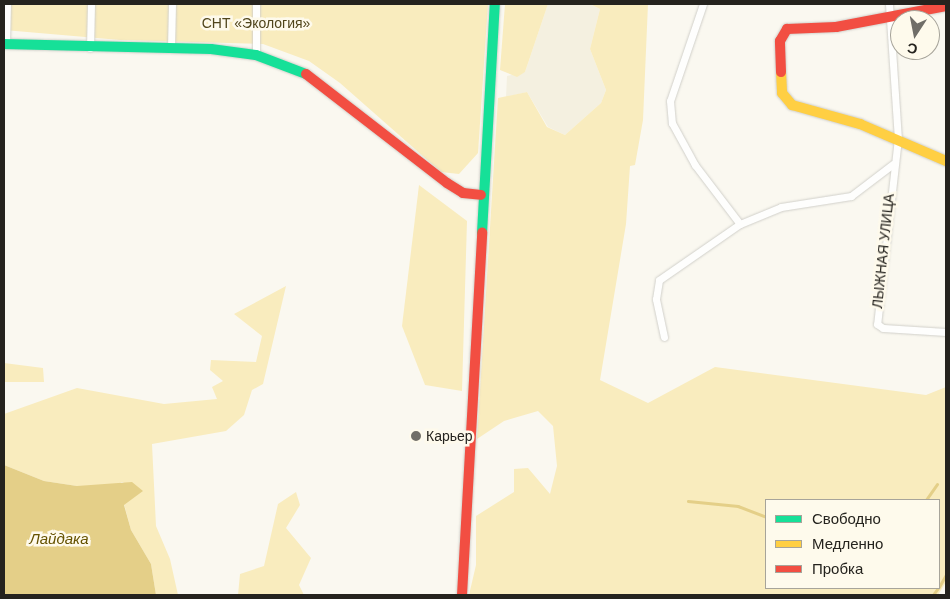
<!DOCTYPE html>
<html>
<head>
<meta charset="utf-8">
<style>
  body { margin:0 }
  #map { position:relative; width:950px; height:599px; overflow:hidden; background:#faf8f0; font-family:Arial,sans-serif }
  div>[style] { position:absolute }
  .built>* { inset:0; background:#f4f0e0 }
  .green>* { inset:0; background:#f9ecbe }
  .water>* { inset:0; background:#e4cf88 }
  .stream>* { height:2.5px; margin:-1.25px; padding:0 1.25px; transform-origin:1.25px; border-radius:1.25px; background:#e4cf88 }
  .roads { filter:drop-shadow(0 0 1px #d1d0ca) drop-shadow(0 0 1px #d1d0ca) }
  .street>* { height:7px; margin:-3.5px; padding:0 3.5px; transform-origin:3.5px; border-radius:3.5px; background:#fefefd }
  .fast>* { height:10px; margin:-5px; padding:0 5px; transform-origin:5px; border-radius:5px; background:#16e098 }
  .slow>* { height:10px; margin:-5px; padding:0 5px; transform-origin:5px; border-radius:5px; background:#ffcf43 }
  .jam>* { height:10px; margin:-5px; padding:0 5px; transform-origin:5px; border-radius:5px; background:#f24e42 }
  .dots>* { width:14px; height:14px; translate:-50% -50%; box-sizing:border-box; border:2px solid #fefaec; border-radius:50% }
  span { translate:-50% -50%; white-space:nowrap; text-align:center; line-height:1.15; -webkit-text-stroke:5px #fefaec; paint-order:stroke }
  .park-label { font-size:14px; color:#50451b }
  .street-label { font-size:14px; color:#25231e }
  .poi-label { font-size:14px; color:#25231e }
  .left { translate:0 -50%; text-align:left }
  .water-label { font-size:15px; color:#655200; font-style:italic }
  .frame { position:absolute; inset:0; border:5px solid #25231e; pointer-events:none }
  .legend { position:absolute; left:765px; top:499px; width:175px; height:90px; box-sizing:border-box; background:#fefaec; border:1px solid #a7a49a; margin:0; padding:6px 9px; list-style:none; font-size:15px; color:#25231e }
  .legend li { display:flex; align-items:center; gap:10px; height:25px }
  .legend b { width:25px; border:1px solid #a7a49a }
  .north { position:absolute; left:890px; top:10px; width:50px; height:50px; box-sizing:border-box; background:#fefaec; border:1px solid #a7a49a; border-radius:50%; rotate:191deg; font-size:14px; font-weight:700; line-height:20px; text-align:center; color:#25231e }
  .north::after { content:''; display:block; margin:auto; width:18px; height:22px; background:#706e68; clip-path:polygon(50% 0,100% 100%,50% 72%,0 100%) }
</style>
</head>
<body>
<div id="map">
  <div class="built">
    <div style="clip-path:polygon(548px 4px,590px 4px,600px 9px,590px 49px,606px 90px,601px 103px,565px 135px,548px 127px,527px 92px,506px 97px,507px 76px,525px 72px)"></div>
  </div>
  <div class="green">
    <div style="clip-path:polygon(4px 4px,488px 4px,478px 153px,459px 174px,441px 172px,340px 83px,309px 61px,263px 44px,120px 40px,4px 30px)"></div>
    <div style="clip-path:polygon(505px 4px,548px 4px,525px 72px,517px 77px,500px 70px)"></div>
    <div style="clip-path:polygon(evenodd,590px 4px,648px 4px,643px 120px,635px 165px,630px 166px,626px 224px,600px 380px,648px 403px,715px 367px,926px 395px,946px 387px,946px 582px,938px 595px,469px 595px,476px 565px,476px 516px,514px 492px,514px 469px,528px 468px,550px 494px,557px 466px,553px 426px,538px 411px,504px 421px,477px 439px,498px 98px,527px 92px,547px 127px,565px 135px,601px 103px,606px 90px,590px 49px,600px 9px,590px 4px,939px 500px,939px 588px,766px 588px,766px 500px,939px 500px)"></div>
    <div style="clip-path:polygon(419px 185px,467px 221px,462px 391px,425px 385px,402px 326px)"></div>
    <div style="clip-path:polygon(286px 286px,263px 384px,252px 390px,244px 415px,226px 431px,152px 444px,156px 526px,170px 559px,178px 595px,156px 595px,151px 564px,131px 530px,124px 504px,142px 491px,122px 482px,114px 486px,77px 486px,44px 481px,4px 465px,4px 414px,77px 388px,164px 404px,217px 399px,212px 387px,223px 381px,210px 370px,211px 360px,256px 362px,262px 336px,234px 314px)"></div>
    <div style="clip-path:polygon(4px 363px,43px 368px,44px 382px,4px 382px)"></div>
    <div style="clip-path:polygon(296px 492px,300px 505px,286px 528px,311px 558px,299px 585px,304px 595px,238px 595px,240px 574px,264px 566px,278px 504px)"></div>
  </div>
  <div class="water">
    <div style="clip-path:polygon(4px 465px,44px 481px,77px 486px,132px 482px,143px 491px,124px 505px,131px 530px,151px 564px,156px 595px,4px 595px)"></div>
  </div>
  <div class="stream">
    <div style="left:926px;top:500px;width:19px;rotate:-55deg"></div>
    <div style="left:688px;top:501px;width:50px;rotate:5.7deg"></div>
    <div style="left:738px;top:506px;width:30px;rotate:21deg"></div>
    <div style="left:939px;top:587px;width:14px;rotate:-60deg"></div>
    <div style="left:933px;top:595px;width:9px;rotate:-54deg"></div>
  </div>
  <div class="roads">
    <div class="street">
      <div style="left:703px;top:4px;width:102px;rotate:108.8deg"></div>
      <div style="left:670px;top:101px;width:22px;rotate:85deg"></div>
      <div style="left:672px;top:123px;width:48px;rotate:61.3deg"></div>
      <div style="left:695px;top:165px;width:74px;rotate:52.7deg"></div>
      <div style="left:889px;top:4px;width:134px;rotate:86.2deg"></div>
      <div style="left:898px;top:138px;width:187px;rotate:96.4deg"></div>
      <div style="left:877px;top:324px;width:7px;rotate:34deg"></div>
      <div style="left:883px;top:328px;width:63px;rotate:3.6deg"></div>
      <div style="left:6px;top:44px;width:40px;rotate:-88.6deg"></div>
      <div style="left:90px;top:48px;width:44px;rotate:-88.7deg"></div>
      <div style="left:171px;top:48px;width:44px;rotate:-88.7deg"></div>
      <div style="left:256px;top:55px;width:51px;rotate:-90deg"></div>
      <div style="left:664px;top:337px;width:39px;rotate:-102deg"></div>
      <div style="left:656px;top:299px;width:19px;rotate:-81deg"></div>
      <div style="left:659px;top:280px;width:98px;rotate:-34.7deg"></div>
      <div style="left:740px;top:224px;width:44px;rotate:-22.5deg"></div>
      <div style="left:781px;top:207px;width:71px;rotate:-8.9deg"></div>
      <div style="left:851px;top:196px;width:53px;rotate:-37.3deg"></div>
    </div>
    <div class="fast">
      <div style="left:4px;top:44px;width:207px;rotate:1.4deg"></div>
      <div style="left:211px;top:49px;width:45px;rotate:7.6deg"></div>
      <div style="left:256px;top:55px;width:53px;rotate:20.8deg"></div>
      <div style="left:482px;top:233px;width:229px;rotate:-86.8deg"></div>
    </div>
    <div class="slow">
      <div style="left:781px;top:72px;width:21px;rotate:87deg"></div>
      <div style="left:782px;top:93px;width:16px;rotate:50deg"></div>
      <div style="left:792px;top:105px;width:71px;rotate:15.6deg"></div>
      <div style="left:860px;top:124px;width:94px;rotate:23.3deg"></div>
    </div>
    <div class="jam">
      <div style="left:781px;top:72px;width:31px;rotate:-92deg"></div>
      <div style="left:780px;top:41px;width:14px;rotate:-60deg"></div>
      <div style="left:787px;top:29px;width:49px;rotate:-2.3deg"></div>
      <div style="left:836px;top:27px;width:112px;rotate:-10.8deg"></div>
      <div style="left:306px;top:74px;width:178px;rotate:37.7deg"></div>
      <div style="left:447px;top:183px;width:19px;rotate:32deg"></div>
      <div style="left:463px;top:193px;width:18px;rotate:6deg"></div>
      <div style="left:462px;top:595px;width:363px;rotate:-86.8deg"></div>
    </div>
  </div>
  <div class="dots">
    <div style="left:416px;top:436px;background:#706e68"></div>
  </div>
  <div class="park-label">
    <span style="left:256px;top:23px">СНТ «Экология»</span>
  </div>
  <div class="street-label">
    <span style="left:883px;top:251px;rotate:-84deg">ЛЫЖНАЯ УЛИЦА</span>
  </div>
  <div class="poi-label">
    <span class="left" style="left:426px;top:436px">Карьер</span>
  </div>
  <div class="water-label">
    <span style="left:59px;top:539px">Лайдака</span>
  </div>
  <div class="frame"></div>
  <ul class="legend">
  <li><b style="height:6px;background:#16e098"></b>Свободно</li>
  <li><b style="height:6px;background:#ffcf43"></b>Медленно</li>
  <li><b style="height:6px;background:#f24e42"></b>Пробка</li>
  </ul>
  <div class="north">С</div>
</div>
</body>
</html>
